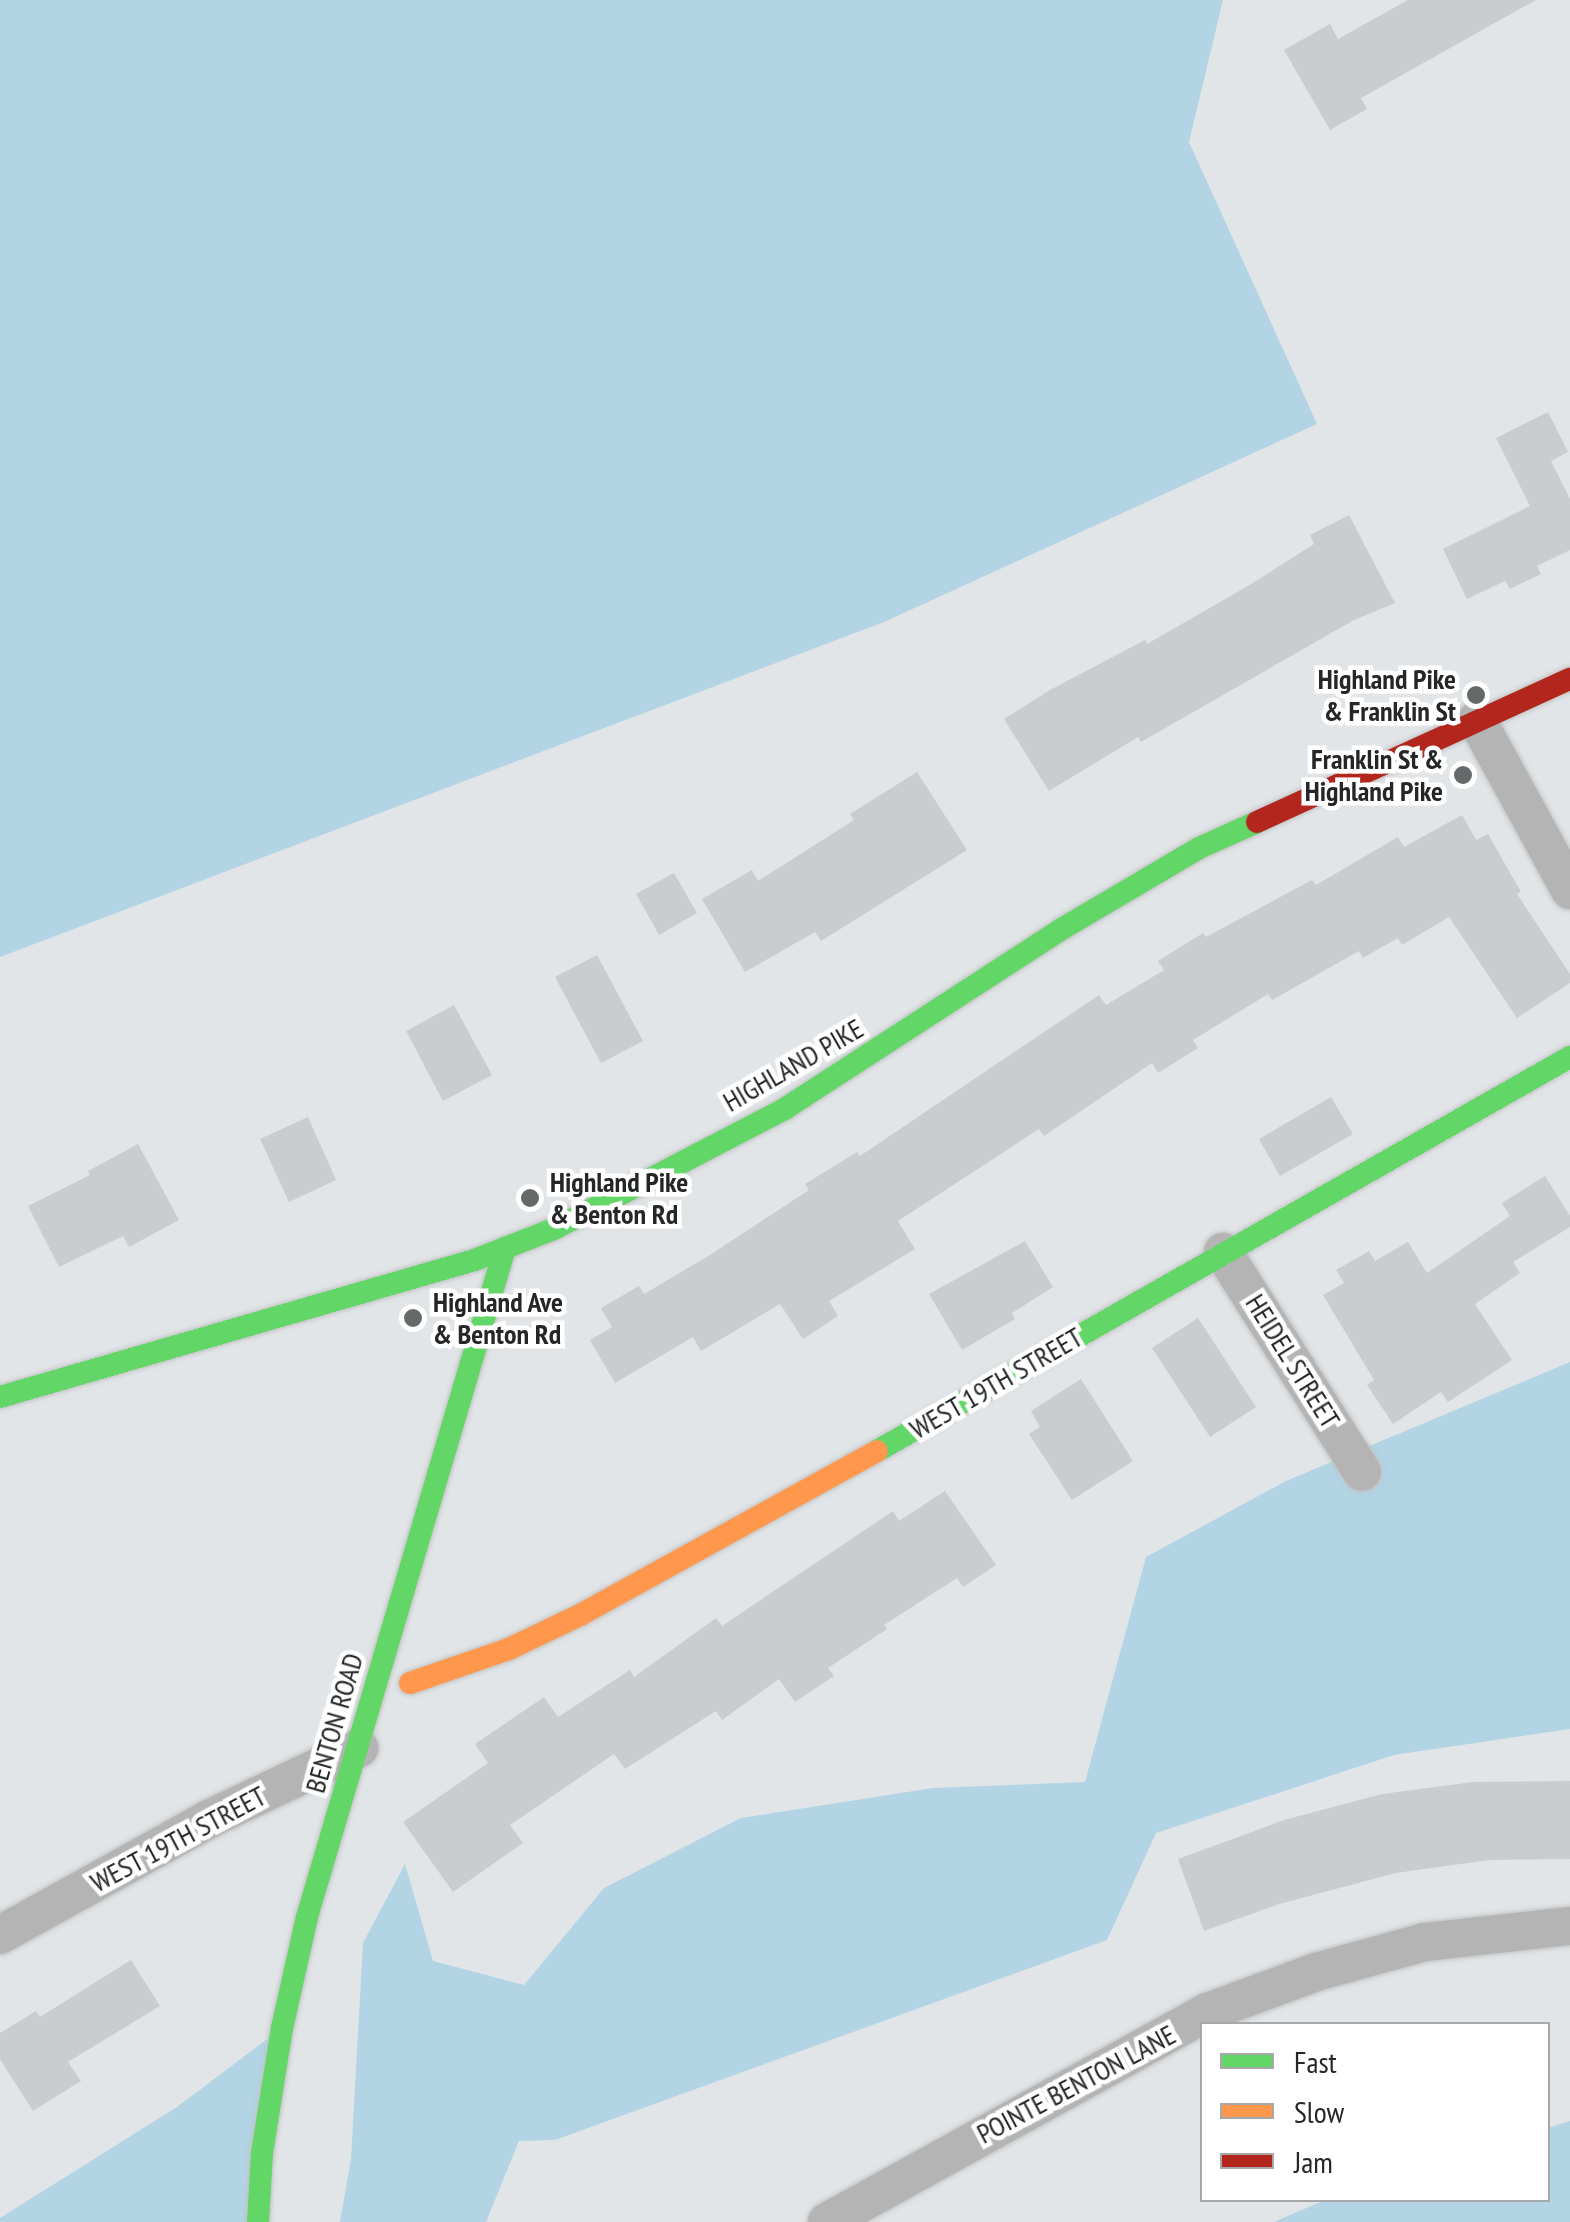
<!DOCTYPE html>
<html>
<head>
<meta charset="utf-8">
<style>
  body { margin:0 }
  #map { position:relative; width:1570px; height:2222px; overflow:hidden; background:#e2e5e7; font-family:"PT Sans Narrow",sans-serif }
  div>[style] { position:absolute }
  .green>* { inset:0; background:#b2d4e4 }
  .building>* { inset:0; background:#caccce }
  .roads { filter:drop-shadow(0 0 2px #c1c3c4) drop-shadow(0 0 2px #c1c3c4) }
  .street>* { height:38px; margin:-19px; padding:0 19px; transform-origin:19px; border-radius:19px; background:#b3b4b3 }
  .fast>* { height:22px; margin:-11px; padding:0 11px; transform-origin:11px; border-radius:11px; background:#63d668 }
  .slow>* { height:22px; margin:-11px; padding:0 11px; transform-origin:11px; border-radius:11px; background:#ff974d }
  .jam>* { height:22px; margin:-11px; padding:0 11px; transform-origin:11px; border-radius:11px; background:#b3261e }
  .dots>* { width:28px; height:28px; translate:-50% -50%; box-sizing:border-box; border:5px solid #fff; border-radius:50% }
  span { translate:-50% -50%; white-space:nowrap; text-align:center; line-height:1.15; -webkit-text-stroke:9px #fff; paint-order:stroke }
  .poi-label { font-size:28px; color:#242627; font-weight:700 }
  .right { translate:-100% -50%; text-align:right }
  .left { translate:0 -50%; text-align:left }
  .street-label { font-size:28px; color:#242627 }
  .legend { position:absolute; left:1200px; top:2022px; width:350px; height:180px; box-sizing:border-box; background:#fff; border:2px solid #a7a8a9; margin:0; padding:12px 18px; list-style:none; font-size:30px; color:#242627 }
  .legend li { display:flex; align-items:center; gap:20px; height:50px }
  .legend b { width:50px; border:2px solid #a7a8a9 }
</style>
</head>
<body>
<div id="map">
  <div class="green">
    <div style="clip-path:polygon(0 0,1223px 0,1189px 142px,1317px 424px,884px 622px,0 957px)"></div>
    <div style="clip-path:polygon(1570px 1362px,1570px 1729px,1394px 1755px,1156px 1833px,1107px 1940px,555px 2140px,519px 2141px,486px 2222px,340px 2222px,351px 2159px,363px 1943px,405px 1864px,433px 1961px,524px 1985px,604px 1888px,741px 1818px,933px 1788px,1085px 1782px,1146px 1557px,1286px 1481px)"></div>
    <div style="clip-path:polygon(282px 2028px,258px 2222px,0 2222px,0 2218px,177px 2107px)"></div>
    <div style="clip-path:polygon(1570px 2121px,1570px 2222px,1274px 2222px,1325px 2200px,1548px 2200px,1548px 2128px)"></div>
  </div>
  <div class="building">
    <div style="clip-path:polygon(1408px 0,1536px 0,1361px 98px,1367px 109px,1330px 130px,1284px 50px,1330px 24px,1338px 39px)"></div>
    <div style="clip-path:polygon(1548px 412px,1568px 452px,1551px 461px,1570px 499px,1570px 550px,1537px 566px,1541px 574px,1510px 589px,1505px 581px,1467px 599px,1443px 549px,1530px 506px,1496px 438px)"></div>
    <div style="clip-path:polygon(1349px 515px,1395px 603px,1354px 620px,1141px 742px,1138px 737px,1049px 791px,1004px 719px,1050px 690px,1145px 640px,1147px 644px,1248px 586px,1314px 544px,1310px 535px)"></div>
    <div style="clip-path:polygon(917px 772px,967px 850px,821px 941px,815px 932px,745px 972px,702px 899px,752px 870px,758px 881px,854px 820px,850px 814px)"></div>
    <div style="clip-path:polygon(1462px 815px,1476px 840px,1488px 834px,1521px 892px,1517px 894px,1570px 974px,1570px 983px,1517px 1018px,1449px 917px,1402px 945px,1398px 938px,1363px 958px,1359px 951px,1272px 1000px,1268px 994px,1193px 1040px,1198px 1048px,1158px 1073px,1152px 1063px,1044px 1136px,1039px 1129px,898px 1221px,915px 1249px,829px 1301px,838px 1316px,803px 1339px,780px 1304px,701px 1351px,693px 1337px,615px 1383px,590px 1340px,612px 1327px,601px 1308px,639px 1286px,644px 1294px,710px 1255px,809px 1190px,805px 1184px,857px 1152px,860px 1156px,1099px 995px,1106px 1005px,1164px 970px,1158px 961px,1203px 933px,1206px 937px,1312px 880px,1316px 885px,1398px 837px,1404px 847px)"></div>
    <div style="clip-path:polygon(674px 873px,697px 913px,659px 935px,636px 894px)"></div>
    <div style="clip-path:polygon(597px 955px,643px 1041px,601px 1063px,555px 977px)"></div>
    <div style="clip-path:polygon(454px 1005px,492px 1075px,443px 1101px,406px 1031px)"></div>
    <div style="clip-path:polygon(1331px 1097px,1353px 1134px,1280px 1176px,1259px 1139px)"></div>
    <div style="clip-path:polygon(308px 1117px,336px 1180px,289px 1202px,260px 1139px)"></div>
    <div style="clip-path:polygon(138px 1144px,179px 1220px,129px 1247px,123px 1236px,59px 1267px,28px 1206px,90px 1175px,88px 1171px)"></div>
    <div style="clip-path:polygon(1545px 1176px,1570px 1216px,1570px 1227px,1513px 1262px,1520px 1273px,1475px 1304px,1512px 1360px,1448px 1402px,1441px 1392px,1393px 1424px,1367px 1385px,1374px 1380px,1323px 1295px,1344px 1283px,1336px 1270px,1369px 1251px,1375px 1261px,1408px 1242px,1427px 1273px,1510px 1216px,1502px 1203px)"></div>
    <div style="clip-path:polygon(1025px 1241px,1053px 1287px,1012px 1313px,1015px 1319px,962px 1350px,929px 1294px)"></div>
    <div style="clip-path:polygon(1198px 1318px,1256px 1407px,1210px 1437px,1152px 1348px)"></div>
    <div style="clip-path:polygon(1081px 1379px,1133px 1461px,1072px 1500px,1029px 1434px,1040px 1427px,1031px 1411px)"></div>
    <div style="clip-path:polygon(945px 1491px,996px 1565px,963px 1587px,957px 1578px,884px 1625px,887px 1629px,828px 1668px,834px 1676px,795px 1702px,779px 1679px,722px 1720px,716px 1711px,625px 1769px,614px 1754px,510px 1825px,523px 1843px,453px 1892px,403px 1822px,488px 1763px,475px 1744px,544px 1697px,558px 1717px,630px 1670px,634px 1677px,716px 1618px,722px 1626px,893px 1511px,899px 1521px)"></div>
    <div style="clip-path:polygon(1570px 1781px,1570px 1859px,1489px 1860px,1396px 1873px,1279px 1904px,1204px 1931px,1178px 1859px,1284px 1820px,1382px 1794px,1473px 1782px)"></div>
    <div style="clip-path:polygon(131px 1960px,160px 2006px,68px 2062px,81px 2081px,33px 2111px,0 2059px,0 2033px,36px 2011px,40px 2017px)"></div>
  </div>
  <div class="roads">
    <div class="street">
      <div style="left:1477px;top:720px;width:194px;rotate:61.3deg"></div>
      <div style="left:1223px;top:1252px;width:260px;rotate:57.7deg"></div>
      <div style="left:0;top:1935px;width:241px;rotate:-29deg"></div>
      <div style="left:211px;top:1818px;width:164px;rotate:-25.3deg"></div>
      <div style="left:827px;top:2222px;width:435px;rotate:-28.9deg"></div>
      <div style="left:1208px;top:2012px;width:115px;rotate:-20.3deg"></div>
      <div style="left:1316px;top:1972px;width:113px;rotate:-15.4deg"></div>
      <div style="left:1425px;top:1942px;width:146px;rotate:-6.3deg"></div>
    </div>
    <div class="fast">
      <div style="left:0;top:1397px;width:497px;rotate:-16.1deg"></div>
      <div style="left:477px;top:1259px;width:83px;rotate:-21.3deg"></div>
      <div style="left:554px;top:1229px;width:262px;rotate:-27.5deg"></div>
      <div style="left:786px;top:1108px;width:327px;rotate:-33deg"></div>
      <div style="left:1060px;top:930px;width:161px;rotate:-30.5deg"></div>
      <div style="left:1199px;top:848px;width:64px;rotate:-24.1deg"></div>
      <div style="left:877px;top:1451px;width:797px;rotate:-29.62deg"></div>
      <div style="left:258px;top:2222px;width:69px;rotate:-86.7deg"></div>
      <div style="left:262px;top:2153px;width:127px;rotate:-80.9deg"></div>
      <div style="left:282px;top:2028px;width:114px;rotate:-77.3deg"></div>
      <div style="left:307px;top:1917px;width:698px;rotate:-73.51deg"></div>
    </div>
    <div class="slow">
      <div style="left:410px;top:1683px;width:105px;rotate:-19deg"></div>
      <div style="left:509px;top:1649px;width:79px;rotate:-25.6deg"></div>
      <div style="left:580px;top:1615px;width:339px;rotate:-28.9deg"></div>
    </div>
    <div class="jam">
      <div style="left:1257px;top:822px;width:344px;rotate:-24.6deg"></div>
    </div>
  </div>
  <div class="dots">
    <div style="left:1476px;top:695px;background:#66696a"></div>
    <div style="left:1463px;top:775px;background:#66696a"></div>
    <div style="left:530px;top:1198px;background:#66696a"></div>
    <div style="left:413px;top:1318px;background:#66696a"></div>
  </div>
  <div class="poi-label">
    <span class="right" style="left:1456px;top:695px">Highland Pike<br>&amp; Franklin St</span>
    <span class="right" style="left:1443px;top:775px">Franklin St &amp;<br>Highland Pike</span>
    <span class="left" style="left:550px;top:1198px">Highland Pike<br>&amp; Benton Rd</span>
    <span class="left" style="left:433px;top:1318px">Highland Ave<br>&amp; Benton Rd</span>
  </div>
  <div class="street-label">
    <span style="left:793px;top:1065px;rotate:-30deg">HIGHLAND PIKE</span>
    <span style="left:1293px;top:1361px;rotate:58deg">HEIDEL STREET</span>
    <span style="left:996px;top:1383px;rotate:-30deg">WEST 19TH STREET</span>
    <span style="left:334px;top:1723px;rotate:-74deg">BENTON ROAD</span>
    <span style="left:178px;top:1839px;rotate:-28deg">WEST 19TH STREET</span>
    <span style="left:1076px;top:2084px;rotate:-28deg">POINTE BENTON LANE</span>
  </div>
  <ul class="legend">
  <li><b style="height:12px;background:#63d668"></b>Fast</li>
  <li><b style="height:12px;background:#ff974d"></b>Slow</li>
  <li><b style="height:12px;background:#b3261e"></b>Jam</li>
  </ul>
</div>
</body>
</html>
